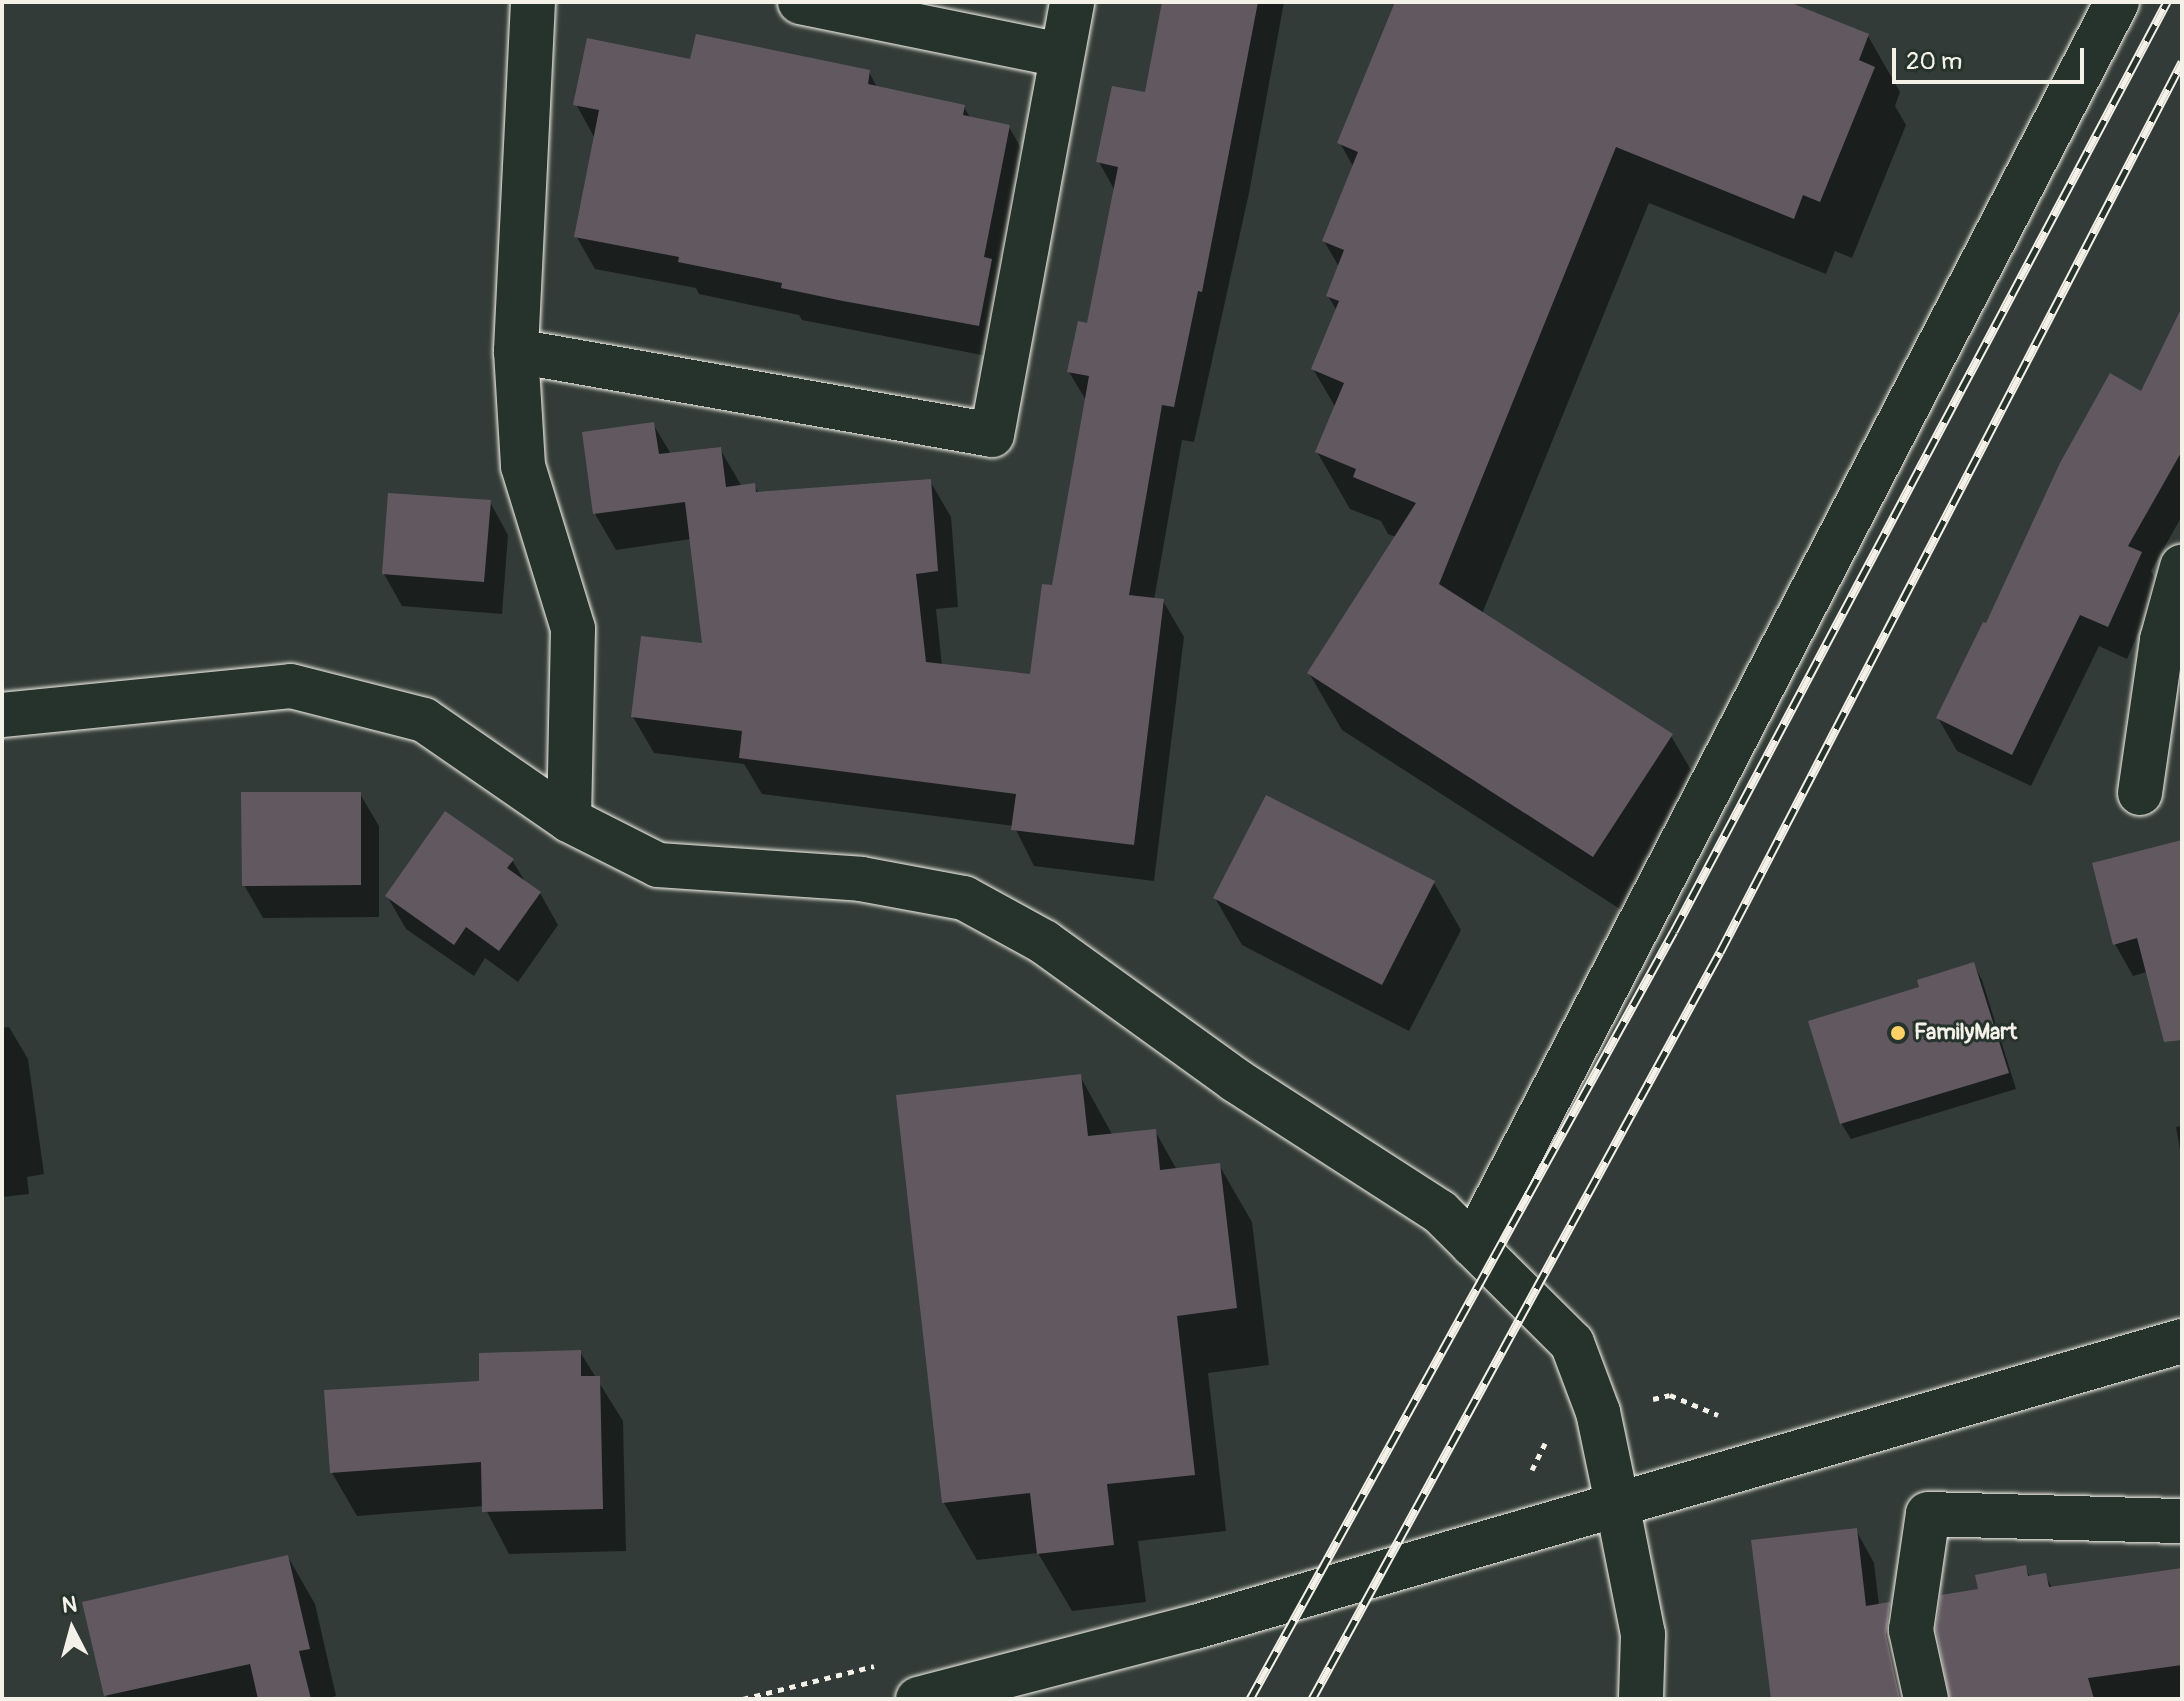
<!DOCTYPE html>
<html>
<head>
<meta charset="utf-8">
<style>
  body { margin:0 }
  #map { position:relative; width:2184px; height:1701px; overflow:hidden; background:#323b37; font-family:Pangolin,sans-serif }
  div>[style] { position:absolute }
  .shadow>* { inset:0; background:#0007 }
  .building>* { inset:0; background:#625960 }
  .path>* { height:5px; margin-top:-2.5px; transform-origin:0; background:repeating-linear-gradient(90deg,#f4f1e8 0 6px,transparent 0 12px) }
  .roads { filter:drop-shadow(0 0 2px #f4f1e8) drop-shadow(0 0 2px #f4f1e8) }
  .minor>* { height:44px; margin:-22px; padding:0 22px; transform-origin:22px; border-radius:22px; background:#26332d }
  .rail>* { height:9px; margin-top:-4.5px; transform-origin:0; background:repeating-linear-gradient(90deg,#26332d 0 18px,#f4f1e8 0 36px); box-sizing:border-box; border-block:2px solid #f4f1e8 }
  .dots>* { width:22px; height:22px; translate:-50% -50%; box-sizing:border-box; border:4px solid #26332d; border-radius:50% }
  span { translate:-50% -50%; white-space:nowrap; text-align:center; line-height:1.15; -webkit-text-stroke:6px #26332d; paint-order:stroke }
  .poi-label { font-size:22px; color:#f4f1e8; font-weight:700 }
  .left { translate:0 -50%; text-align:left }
  .frame { position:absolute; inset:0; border:4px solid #f4f1e8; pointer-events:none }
  .north { position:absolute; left:32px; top:1589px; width:80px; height:80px; -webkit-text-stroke:6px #26332d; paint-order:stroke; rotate:354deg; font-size:22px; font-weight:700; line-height:32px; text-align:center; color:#f4f1e8 }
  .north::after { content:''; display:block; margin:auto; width:28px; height:36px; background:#f4f1e8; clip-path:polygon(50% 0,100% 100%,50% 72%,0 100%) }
  .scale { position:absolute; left:1892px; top:48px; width:192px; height:36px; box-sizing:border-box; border:4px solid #f4f1e8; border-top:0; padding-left:10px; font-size:24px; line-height:28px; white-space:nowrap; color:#f4f1e8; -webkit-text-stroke:6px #26332d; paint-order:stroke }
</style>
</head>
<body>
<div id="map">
  <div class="shadow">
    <div style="clip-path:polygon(1164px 2px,1284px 2px,1249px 193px,1194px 442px,1182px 440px,1154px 600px,1163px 601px,1184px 637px,1154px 881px,1034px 866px,1014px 826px,762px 794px,744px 764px,654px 753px,633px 717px,704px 646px,691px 539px,616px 550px,595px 514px,653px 424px,671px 454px,720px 449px,741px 485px,754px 485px,759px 494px,930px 481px,951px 517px,958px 607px,936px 609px,942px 666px,1032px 677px,1054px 587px,1087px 402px,1069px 372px,1089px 325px,1115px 191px,1099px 162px,1147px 95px)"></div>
    <div style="clip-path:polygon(1397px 2px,1784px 2px,1868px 36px,1900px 92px,1895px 106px,1906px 125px,1852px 258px,1835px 251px,1826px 274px,1649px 203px,1482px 614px,1671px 736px,1704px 792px,1626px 913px,1342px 730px,1309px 673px,1396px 537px,1388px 534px,1381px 521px,1350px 509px,1317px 452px,1336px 408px,1313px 369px,1337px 311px,1328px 296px,1339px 267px,1324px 241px,1354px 168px,1340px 143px)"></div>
    <div style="clip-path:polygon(692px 61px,869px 72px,878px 89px,964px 107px,971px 119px,1009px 127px,1028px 160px,997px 358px,802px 320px,799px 315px,699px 294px,696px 288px,595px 269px,576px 236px,594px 137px,576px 104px)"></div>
    <div style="clip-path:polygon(2182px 315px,2182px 516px,2151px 571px,2159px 586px,2127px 659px,2099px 646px,2031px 786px,1957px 751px,1938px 718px,1987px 626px,2142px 394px)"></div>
    <div style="clip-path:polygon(490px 502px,508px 535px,502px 614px,402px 606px,384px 574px)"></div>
    <div style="clip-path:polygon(360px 794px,379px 826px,379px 917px,263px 918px,244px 885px)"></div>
    <div style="clip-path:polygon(2182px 843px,2182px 981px,2153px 970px,2133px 976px,2115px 944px)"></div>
    <div style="clip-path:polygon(512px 860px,526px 883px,540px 893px,558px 925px,518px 982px,485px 958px,474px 976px,406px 929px,387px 896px)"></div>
    <div style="clip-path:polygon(1434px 883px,1461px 930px,1409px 1031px,1242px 945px,1215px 898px)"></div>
    <div style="clip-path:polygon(1973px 964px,1982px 980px,2016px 1089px,1851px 1139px,1841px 1123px,1922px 988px)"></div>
    <div style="clip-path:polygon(9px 1027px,28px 1059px,44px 1174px,27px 1177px,29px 1194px,2px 1197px,2px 1028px)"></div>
    <div style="clip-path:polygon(1080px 1076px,1113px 1136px,1155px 1131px,1177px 1170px,1219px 1165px,1252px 1222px,1269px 1365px,1208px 1373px,1226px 1531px,1138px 1541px,1146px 1602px,1072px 1611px,1038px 1553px,977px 1560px,944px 1503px)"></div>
    <div style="clip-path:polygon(2182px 1126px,2182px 1161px,2176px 1127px)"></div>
    <div style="clip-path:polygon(580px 1352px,623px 1421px,626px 1551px,509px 1554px,484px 1506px,357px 1516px,332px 1473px,481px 1383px)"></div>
    <div style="clip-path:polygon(1856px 1530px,1874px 1563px,1879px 1606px,1889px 1605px,1907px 1637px,1911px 1699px,1773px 1699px)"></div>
    <div style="clip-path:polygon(288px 1557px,315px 1604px,336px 1696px,325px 1699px,108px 1699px,84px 1604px)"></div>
    <div style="clip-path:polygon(2025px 1567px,2030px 1577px,2045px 1575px,2052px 1588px,2182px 1570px,2182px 1699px,1951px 1699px,1981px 1591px)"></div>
  </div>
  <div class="building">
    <div style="clip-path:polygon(1162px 2px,1258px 2px,1202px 292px,1198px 291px,1174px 407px,1162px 405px,1129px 595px,1164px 599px,1134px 845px,1011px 830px,1016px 794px,739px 758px,742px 731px,631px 717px,641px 636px,702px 643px,685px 502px,593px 514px,582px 432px,654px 422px,659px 454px,721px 447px,726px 487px,755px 483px,756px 492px,931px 479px,938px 571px,916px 574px,926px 662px,1030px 674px,1042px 584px,1052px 585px,1089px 376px,1067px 372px,1078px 321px,1087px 323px,1118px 167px,1096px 162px,1112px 86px,1145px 92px)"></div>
    <div style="clip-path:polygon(1395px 2px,1789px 2px,1869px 34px,1859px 60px,1875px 67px,1820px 202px,1803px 195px,1794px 219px,1616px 147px,1439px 584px,1673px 734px,1593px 857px,1307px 673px,1416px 503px,1353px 477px,1356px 469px,1315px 452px,1344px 383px,1311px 369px,1339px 301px,1326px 296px,1344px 250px,1322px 241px,1358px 152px,1337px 143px)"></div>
    <div style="clip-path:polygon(696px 34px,870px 70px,868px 84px,965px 105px,963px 115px,1010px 125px,984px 257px,992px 259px,979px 326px,843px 301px,781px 288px,782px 283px,678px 262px,679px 257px,574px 237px,599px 110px,573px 105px,587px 38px,690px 59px)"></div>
    <div style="clip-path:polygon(2182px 307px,2182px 451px,2128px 546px,2142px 552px,2108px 627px,2080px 615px,2012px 755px,1936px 718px,1983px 622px,1986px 623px,2060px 463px,2110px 373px,2141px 391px)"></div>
    <div style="clip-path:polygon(388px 493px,491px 500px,484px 582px,382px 574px)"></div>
    <div style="clip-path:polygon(241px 792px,361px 792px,361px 885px,242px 886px)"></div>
    <div style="clip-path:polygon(1266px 795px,1435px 881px,1382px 985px,1213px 898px)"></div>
    <div style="clip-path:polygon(445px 811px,514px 859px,507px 868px,541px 892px,499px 951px,466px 927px,454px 945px,385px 896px)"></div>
    <div style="clip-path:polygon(2182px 840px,2182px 1040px,2164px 1042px,2137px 938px,2113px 945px,2092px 863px)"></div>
    <div style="clip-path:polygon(1974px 962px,2009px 1073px,1840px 1124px,1808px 1021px,1919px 987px,1917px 980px)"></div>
    <div style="clip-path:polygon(1081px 1074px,1088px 1136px,1156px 1129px,1160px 1170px,1220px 1163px,1237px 1308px,1177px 1316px,1195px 1475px,1107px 1484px,1114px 1545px,1037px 1554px,1030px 1493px,942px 1503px,896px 1095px)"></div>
    <div style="clip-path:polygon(581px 1350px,581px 1376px,600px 1376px,603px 1509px,482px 1512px,481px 1462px,330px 1473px,324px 1390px,479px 1381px,479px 1353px)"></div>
    <div style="clip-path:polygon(1857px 1528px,1866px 1606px,1890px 1602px,1886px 1635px,1900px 1699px,1771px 1699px,1751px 1540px)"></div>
    <div style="clip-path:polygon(288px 1555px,310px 1649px,299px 1651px,311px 1699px,258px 1699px,250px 1664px,104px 1696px,82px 1602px)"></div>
    <div style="clip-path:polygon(2026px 1565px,2028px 1576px,2046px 1573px,2049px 1587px,2182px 1568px,2182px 1665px,2088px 1678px,2094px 1699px,1950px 1699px,1936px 1629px,1941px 1595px,1978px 1589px,1975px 1575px)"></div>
  </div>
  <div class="path">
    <div style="left:1653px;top:1399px;width:17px;rotate:-13deg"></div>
    <div style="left:1670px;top:1395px;width:52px;rotate:22.6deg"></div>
    <div style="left:1532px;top:1470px;width:30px;rotate:-64deg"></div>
    <div style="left:743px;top:1699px;width:135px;rotate:-14.1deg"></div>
  </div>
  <div class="roads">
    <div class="minor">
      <div style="left:533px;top:2px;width:349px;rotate:92.8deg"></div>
      <div style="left:516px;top:351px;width:115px;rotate:86.5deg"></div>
      <div style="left:523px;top:466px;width:170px;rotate:72.9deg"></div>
      <div style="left:573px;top:629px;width:191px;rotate:91.2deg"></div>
      <div style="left:800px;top:2px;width:266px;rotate:11.5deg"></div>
      <div style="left:516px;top:351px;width:483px;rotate:10deg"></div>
      <div style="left:992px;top:435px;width:440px;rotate:-79.5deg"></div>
      <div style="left:2px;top:715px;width:290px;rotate:-5.7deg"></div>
      <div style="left:291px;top:686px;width:137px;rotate:14.3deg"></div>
      <div style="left:424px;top:720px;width:176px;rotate:34.6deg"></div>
      <div style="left:569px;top:820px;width:100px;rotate:26.8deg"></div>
      <div style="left:658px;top:865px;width:203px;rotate:3.9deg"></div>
      <div style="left:861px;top:879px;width:105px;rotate:10.5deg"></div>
      <div style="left:964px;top:898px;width:91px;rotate:28.8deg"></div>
      <div style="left:1044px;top:942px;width:236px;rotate:35.8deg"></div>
      <div style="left:1235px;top:1080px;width:244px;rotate:32.8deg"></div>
      <div style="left:1440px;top:1212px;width:186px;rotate:44.8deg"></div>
      <div style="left:1572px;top:1343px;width:74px;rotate:69.4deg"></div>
      <div style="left:1598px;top:1412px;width:93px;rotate:78.2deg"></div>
      <div style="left:1617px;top:1503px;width:134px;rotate:78.8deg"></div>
      <div style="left:1643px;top:1634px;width:65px;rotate:91.8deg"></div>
      <div style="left:2140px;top:793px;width:155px;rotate:-81.8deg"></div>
      <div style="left:2162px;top:640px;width:76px;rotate:-74.7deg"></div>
      <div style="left:1473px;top:1245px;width:1400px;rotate:-62.61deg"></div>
      <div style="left:918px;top:1699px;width:286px;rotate:-14.6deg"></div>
      <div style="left:1195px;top:1627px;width:1028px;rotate:-16.16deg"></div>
      <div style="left:1926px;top:1699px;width:71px;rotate:-102.3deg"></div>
      <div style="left:1911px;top:1630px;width:117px;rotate:-81.7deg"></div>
      <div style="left:1928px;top:1514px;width:254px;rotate:1.6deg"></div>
    </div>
  </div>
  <div class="rail">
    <div style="left:1250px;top:1699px;width:877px;rotate:-61.1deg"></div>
    <div style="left:1674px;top:931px;width:1052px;rotate:-62.05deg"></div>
    <div style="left:1312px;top:1699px;width:851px;rotate:-61.36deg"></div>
    <div style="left:1720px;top:952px;width:1003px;rotate:-62.57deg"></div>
  </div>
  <div class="dots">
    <div style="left:1898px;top:1033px;background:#ffd166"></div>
  </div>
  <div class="poi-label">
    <span class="left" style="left:1914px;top:1033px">FamilyMart</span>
  </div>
  <div class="frame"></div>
  <div class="north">N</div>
  <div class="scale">20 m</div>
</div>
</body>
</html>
